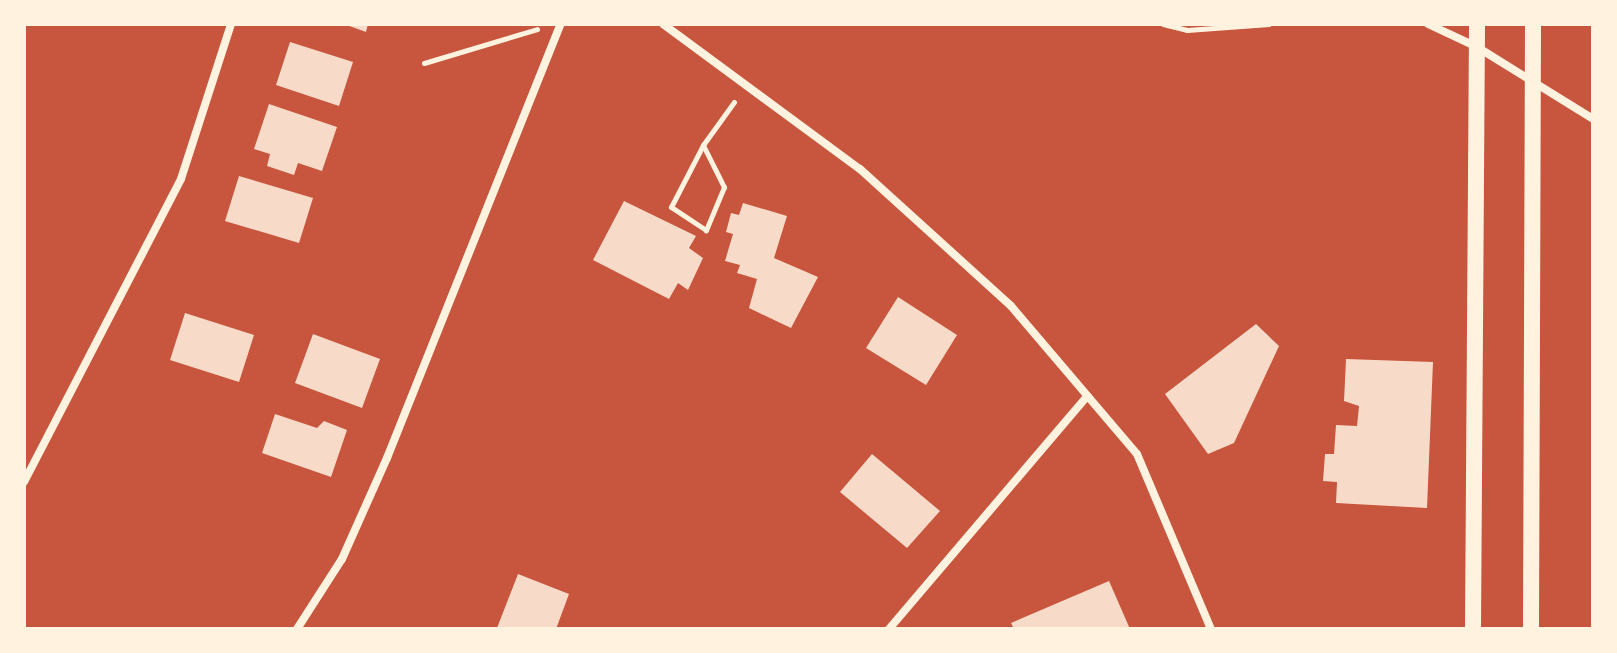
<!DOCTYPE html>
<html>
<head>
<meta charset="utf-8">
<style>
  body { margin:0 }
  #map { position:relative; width:1617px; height:653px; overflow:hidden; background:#c8553d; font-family:"Nunito Sans",sans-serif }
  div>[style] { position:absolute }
  .building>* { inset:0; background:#f7dbc8 }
  .path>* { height:5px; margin:-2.5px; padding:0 2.5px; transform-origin:2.5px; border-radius:2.5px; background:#fff3e0 }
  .minor>* { height:8px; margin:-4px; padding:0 4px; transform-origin:4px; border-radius:4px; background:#fff3e0 }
  .secondary>* { height:16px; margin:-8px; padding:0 8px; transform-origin:8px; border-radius:8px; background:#fff3e0 }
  span { translate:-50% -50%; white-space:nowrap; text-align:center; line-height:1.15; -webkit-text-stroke:8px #fff3e0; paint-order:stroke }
  .frame { position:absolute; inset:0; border:26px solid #fff3e0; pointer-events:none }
</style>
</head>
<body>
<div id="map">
  <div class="building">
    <div style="clip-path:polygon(344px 24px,368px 24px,366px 32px)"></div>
    <div style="clip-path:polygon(290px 42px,353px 62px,339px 106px,276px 85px)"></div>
    <div style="clip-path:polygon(269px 104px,337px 127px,322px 171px,298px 163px,294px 175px,267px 166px,270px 154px,254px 149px)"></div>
    <div style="clip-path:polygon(239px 176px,313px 198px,299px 243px,225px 221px)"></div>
    <div style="clip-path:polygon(624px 201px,696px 236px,689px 248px,703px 258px,688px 290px,678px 283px,669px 299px,593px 260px)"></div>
    <div style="clip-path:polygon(743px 203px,787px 216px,774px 258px,818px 277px,791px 328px,749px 308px,757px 279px,737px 273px,740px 265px,725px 261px,733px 234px,726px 232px,731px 213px,739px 215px)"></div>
    <div style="clip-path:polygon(898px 297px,957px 335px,926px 385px,866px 348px)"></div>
    <div style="clip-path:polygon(185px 313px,254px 335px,239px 382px,170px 360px)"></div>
    <div style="clip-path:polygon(1256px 324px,1279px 346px,1234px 443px,1208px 454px,1165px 394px)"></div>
    <div style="clip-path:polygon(313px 334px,380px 359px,362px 408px,295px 383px)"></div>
    <div style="clip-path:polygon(1346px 359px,1433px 362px,1427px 508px,1336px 503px,1337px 482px,1323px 481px,1325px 454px,1334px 454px,1336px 425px,1357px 426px,1359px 406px,1344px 401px)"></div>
    <div style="clip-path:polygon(275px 414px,317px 428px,324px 421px,347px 430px,331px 477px,262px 453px)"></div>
    <div style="clip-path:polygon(872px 454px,940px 511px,907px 548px,840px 492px)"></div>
    <div style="clip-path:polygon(518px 574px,569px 594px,556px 629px,497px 628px)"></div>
    <div style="clip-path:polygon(1109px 581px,1130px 629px,1014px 629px,1011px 623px)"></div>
  </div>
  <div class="path">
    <div style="left:1163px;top:24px;width:25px;rotate:14deg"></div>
    <div style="left:1187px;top:30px;width:82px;rotate:-4.2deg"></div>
    <div style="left:424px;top:63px;width:118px;rotate:-16.7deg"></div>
    <div style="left:703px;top:145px;width:47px;rotate:63.4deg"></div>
    <div style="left:724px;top:187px;width:47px;rotate:112.7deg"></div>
    <div style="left:706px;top:230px;width:42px;rotate:-146.7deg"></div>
    <div style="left:671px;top:207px;width:70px;rotate:-62.7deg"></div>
    <div style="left:703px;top:145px;width:53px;rotate:-54.2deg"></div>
  </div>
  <div class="minor">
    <div style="left:663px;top:24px;width:245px;rotate:36.4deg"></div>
    <div style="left:860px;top:169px;width:204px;rotate:42.2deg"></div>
    <div style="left:1011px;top:306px;width:194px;rotate:49.6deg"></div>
    <div style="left:1137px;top:454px;width:190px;rotate:67.1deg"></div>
    <div style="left:1428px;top:24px;width:54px;rotate:25.1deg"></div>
    <div style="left:1477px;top:47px;width:137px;rotate:31.8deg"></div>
    <div style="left:24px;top:482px;width:341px;rotate:-62.6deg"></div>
    <div style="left:181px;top:179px;width:163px;rotate:-72.1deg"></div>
    <div style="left:297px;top:629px;width:83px;rotate:-57.3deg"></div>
    <div style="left:342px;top:559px;width:111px;rotate:-66deg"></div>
    <div style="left:387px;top:458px;width:468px;rotate:-68.2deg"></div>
    <div style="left:889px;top:629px;width:306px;rotate:-49.6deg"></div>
  </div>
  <div class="secondary">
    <div style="left:1473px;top:629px;width:605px;rotate:-89.62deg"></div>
    <div style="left:1531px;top:629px;width:605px;rotate:-89.81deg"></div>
  </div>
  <div class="frame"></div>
</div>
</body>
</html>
